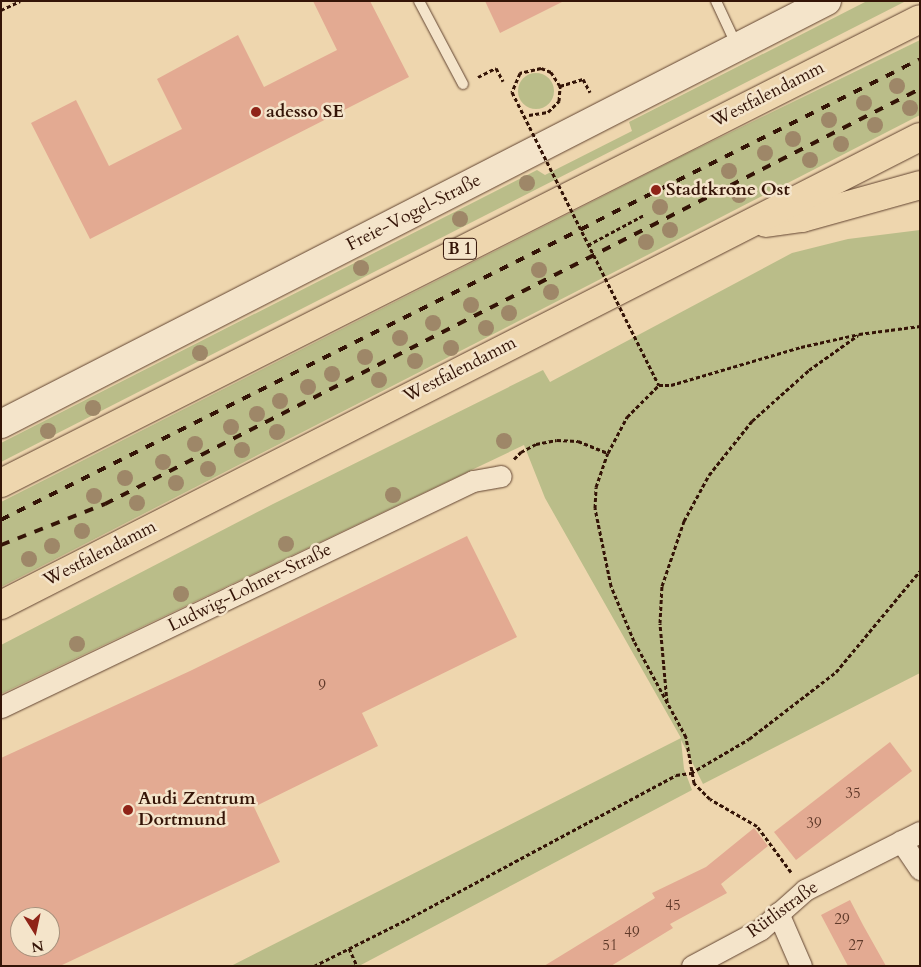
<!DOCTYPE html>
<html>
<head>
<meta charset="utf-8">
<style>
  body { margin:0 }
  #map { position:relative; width:921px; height:967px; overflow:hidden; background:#eed6ae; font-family:Cardo,serif }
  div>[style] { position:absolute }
  .green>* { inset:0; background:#babd89 }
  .round { border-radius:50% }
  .building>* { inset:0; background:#e3aa92 }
  .path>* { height:3px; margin-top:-1.5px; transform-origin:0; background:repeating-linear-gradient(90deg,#341407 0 4px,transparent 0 6.5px) }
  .roads { filter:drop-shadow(0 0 1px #624431) drop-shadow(0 0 1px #624431) }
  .lane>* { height:10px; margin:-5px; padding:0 5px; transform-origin:5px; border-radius:5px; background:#f4e4ca }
  .street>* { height:21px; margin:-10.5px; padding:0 10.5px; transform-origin:10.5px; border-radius:10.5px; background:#f4e4ca }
  .secondary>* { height:28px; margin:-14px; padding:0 14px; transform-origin:14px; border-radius:14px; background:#f4e4ca }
  .highway>* { height:28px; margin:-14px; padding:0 14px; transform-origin:14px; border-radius:14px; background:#eed6ae }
  .rail>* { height:4px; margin-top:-2px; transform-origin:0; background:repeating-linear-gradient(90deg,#341407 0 9px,transparent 0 18px) }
  .path-bridge>* { height:3px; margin-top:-1.5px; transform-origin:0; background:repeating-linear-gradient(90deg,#341407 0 4px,transparent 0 6.5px) }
  .trees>* { width:16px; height:16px; margin:-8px; border-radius:50%; background:#9e8768 }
  .dots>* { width:14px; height:14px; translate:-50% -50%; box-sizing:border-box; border:2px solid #f4e4ca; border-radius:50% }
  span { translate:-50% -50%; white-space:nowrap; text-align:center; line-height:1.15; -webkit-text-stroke:5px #f4e4ca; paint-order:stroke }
  .number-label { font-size:15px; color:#603a2a }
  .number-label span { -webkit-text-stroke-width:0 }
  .shield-label span { padding:1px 4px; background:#f4e4ca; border:1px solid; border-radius:4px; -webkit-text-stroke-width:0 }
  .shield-label { font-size:16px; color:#341407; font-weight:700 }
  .street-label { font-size:18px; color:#341407 }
  .poi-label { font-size:18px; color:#341407; font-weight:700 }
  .left { translate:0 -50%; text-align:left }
  .frame { position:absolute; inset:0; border:2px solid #341407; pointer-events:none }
  .north { position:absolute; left:10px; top:907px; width:50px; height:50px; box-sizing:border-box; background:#f4e4ca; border:1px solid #a7917c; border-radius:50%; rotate:170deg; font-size:14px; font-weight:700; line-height:20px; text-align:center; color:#341407 }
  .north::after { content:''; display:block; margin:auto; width:18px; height:22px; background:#8f2418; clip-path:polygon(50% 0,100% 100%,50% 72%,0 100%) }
</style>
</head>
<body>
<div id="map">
  <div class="green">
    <div style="clip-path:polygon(867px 1px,906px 1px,1px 462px,1px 443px,537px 170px,545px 175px,632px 131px,629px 122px)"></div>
    <div style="clip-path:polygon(920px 40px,920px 115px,1px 587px,1px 502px,686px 154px)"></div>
    <div class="round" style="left:518px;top:73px;width:36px;height:36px"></div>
    <div style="clip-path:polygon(920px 230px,920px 673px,703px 784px,681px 740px,684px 769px,692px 790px,359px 966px,231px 966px,681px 738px,545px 498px,524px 445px,1px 694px,1px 645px,273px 504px,543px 370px,550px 382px,792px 253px,848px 239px)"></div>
  </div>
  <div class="building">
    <div style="clip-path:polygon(313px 1px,370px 1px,409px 77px,90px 239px,31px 123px,76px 100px,109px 166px,182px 129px,157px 79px,238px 35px,264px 87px,337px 50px)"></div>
    <div style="clip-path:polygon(485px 1px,564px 1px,500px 33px)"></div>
    <div style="clip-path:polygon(evenodd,467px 536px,517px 637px,362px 713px,378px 746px,254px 807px,280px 862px,60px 966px,1px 966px,1px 758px,190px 671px,467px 536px,20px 917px,50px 917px,50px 947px,20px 947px,20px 917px)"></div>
    <div style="clip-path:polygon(890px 742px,912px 771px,796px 860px,774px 832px)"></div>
    <div style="clip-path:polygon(754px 828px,768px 846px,721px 884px,727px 893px,670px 924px,673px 928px,611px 966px,544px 966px,655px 898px,652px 893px,706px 867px)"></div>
    <div style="clip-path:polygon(850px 900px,863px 925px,886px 966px,848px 966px,821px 915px)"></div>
  </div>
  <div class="path">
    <div style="left:1px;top:10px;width:21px;rotate:-25deg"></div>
    <div style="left:478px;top:77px;width:20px;rotate:-27deg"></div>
    <div style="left:496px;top:68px;width:15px;rotate:62deg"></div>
    <div style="left:560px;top:86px;width:24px;rotate:-17deg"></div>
    <div style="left:583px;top:79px;width:15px;rotate:62deg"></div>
    <div style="left:588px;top:245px;width:64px;rotate:-28.2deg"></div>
    <div style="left:514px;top:459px;width:10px;rotate:-45deg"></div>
    <div style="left:521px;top:452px;width:17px;rotate:-28deg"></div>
    <div style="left:536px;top:444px;width:21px;rotate:-11deg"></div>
    <div style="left:557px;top:440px;width:21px;rotate:3deg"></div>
    <div style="left:578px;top:441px;width:32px;rotate:22deg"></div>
    <div style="left:667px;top:702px;width:79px;rotate:-95.1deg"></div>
    <div style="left:660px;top:623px;width:37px;rotate:-87deg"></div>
    <div style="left:662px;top:586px;width:69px;rotate:-71.3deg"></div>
    <div style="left:684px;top:521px;width:52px;rotate:-61.5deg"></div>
    <div style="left:709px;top:475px;width:69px;rotate:-51.5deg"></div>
    <div style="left:752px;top:421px;width:76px;rotate:-41.8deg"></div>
    <div style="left:809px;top:370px;width:60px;rotate:-35.5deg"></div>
    <div style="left:791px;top:872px;width:57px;rotate:-126.5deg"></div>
    <div style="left:757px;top:826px;width:54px;rotate:-150.1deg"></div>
    <div style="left:710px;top:799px;width:23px;rotate:-135deg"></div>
    <div style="left:694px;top:783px;width:47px;rotate:-99.9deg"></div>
    <div style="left:686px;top:737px;width:109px;rotate:-118.4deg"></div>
    <div style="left:634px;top:641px;width:60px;rotate:-112.7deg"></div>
    <div style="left:611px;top:586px;width:80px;rotate:-101.6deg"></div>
    <div style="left:595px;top:508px;width:21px;rotate:-87deg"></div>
    <div style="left:596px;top:487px;width:36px;rotate:-71deg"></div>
    <div style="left:608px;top:453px;width:41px;rotate:-62.2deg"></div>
    <div style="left:627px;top:417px;width:45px;rotate:-45deg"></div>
    <div style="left:659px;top:385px;width:12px"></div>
    <div style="left:671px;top:385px;width:135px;rotate:-16.3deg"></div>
    <div style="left:801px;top:347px;width:59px;rotate:-12.6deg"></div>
    <div style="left:859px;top:334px;width:62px;rotate:-7.5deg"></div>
    <div style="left:349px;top:948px;width:20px;rotate:66deg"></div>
    <div style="left:314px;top:966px;width:103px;rotate:-26.6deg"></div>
    <div style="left:406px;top:920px;width:306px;rotate:-28.2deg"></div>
    <div style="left:676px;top:775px;width:15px;rotate:-8deg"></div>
    <div style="left:691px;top:773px;width:67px;rotate:-30.4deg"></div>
    <div style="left:749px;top:739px;width:110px;rotate:-37.6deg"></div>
    <div style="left:836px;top:672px;width:131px;rotate:-50.3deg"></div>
  </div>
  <div class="roads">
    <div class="lane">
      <div style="left:419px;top:1px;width:94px;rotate:62.1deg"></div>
      <div style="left:716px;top:1px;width:50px;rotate:65deg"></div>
    </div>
    <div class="street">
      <div style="left:1px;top:707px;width:523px;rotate:-25.59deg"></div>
      <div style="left:473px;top:481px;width:28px;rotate:-10deg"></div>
      <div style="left:901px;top:841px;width:34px;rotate:56deg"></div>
      <div style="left:778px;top:913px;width:58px;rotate:66.5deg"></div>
      <div style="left:692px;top:966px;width:78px;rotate:-28.2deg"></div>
      <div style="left:761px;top:929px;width:59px;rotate:-41.6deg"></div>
      <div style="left:805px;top:890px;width:129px;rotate:-26.8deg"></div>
    </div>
    <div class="secondary">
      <div style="left:1px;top:424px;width:928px;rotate:-27.12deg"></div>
    </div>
    <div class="highway">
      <div style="left:766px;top:223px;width:36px;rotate:-8deg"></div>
      <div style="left:802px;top:218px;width:123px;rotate:-15.6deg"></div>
      <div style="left:1px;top:483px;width:1029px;rotate:-26.79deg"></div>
      <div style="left:1px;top:605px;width:1031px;rotate:-26.99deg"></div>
    </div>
  </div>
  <div class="rail">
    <div style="left:1px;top:520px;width:1028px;rotate:-26.64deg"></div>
    <div style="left:1px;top:545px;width:112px;rotate:-21.5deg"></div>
    <div style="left:105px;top:504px;width:915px;rotate:-26.99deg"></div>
  </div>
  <div class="path-bridge">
    <div style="left:529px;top:115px;width:19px;rotate:-9deg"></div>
    <div style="left:548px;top:112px;width:16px;rotate:-45deg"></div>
    <div style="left:559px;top:101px;width:15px;rotate:-86deg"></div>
    <div style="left:560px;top:86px;width:17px;rotate:-123deg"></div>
    <div style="left:551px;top:72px;width:11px;rotate:-158deg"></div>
    <div style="left:541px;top:68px;width:22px;rotate:167deg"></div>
    <div style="left:520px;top:73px;width:21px;rotate:113deg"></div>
    <div style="left:512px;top:92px;width:328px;rotate:63.4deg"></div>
  </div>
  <div class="trees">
    <div style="left:897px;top:86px"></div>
    <div style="left:864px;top:103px"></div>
    <div style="left:910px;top:108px"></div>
    <div style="left:829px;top:120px"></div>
    <div style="left:875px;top:125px"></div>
    <div style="left:793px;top:139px"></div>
    <div style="left:841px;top:144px"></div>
    <div style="left:765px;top:153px"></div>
    <div style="left:810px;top:160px"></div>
    <div style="left:729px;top:171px"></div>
    <div style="left:527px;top:183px"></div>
    <div style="left:739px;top:195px"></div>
    <div style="left:660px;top:207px"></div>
    <div style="left:460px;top:219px"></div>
    <div style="left:670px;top:230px"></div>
    <div style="left:646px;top:242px"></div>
    <div style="left:361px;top:268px"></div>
    <div style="left:539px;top:270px"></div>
    <div style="left:551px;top:292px"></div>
    <div style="left:471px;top:305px"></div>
    <div style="left:509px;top:313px"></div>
    <div style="left:433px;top:323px"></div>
    <div style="left:486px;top:328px"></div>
    <div style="left:400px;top:338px"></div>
    <div style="left:451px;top:348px"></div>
    <div style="left:200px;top:353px"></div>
    <div style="left:365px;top:357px"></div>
    <div style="left:415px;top:361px"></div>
    <div style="left:332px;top:374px"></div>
    <div style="left:379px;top:380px"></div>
    <div style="left:308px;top:387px"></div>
    <div style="left:280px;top:401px"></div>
    <div style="left:93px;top:408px"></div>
    <div style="left:257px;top:414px"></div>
    <div style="left:231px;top:427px"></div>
    <div style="left:48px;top:431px"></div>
    <div style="left:277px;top:432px"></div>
    <div style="left:504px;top:441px"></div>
    <div style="left:195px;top:444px"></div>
    <div style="left:242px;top:450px"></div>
    <div style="left:163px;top:462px"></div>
    <div style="left:208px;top:469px"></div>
    <div style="left:125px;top:478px"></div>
    <div style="left:176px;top:483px"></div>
    <div style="left:393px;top:495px"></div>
    <div style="left:94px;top:496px"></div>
    <div style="left:137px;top:503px"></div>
    <div style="left:82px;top:531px"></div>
    <div style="left:286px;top:544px"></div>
    <div style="left:52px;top:546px"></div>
    <div style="left:29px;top:559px"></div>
    <div style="left:181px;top:594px"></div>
    <div style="left:77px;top:644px"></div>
  </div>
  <div class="dots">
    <div style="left:256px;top:112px;background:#8f2418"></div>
    <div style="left:656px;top:190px;background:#8f2418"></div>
    <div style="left:128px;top:810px;background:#8f2418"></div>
  </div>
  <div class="number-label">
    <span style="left:322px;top:686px">9</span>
    <span style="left:853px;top:794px">35</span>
    <span style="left:814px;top:824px">39</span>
    <span style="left:673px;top:906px">45</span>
    <span style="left:842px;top:920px">29</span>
    <span style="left:632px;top:933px">49</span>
    <span style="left:610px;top:946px">51</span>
    <span style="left:856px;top:946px">27</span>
  </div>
  <div class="shield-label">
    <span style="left:460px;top:249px">B 1</span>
  </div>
  <div class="street-label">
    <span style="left:768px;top:95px;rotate:-27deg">Westfalendamm</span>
    <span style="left:414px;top:213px;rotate:-27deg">Freie-Vogel-Straße</span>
    <span style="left:460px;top:370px;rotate:-27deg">Westfalendamm</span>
    <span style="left:100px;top:554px;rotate:-27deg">Westfalendamm</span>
    <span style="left:250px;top:588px;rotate:-26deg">Ludwig-Lohner-Straße</span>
    <span style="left:783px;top:910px;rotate:-36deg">Rütlistraße</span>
  </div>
  <div class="poi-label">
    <span class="left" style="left:266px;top:112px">adesso SE</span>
    <span class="left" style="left:666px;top:190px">Stadtkrone Ost</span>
    <span class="left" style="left:138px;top:810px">Audi Zentrum<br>Dortmund</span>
  </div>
  <div class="frame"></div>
  <div class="north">N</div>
</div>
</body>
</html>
